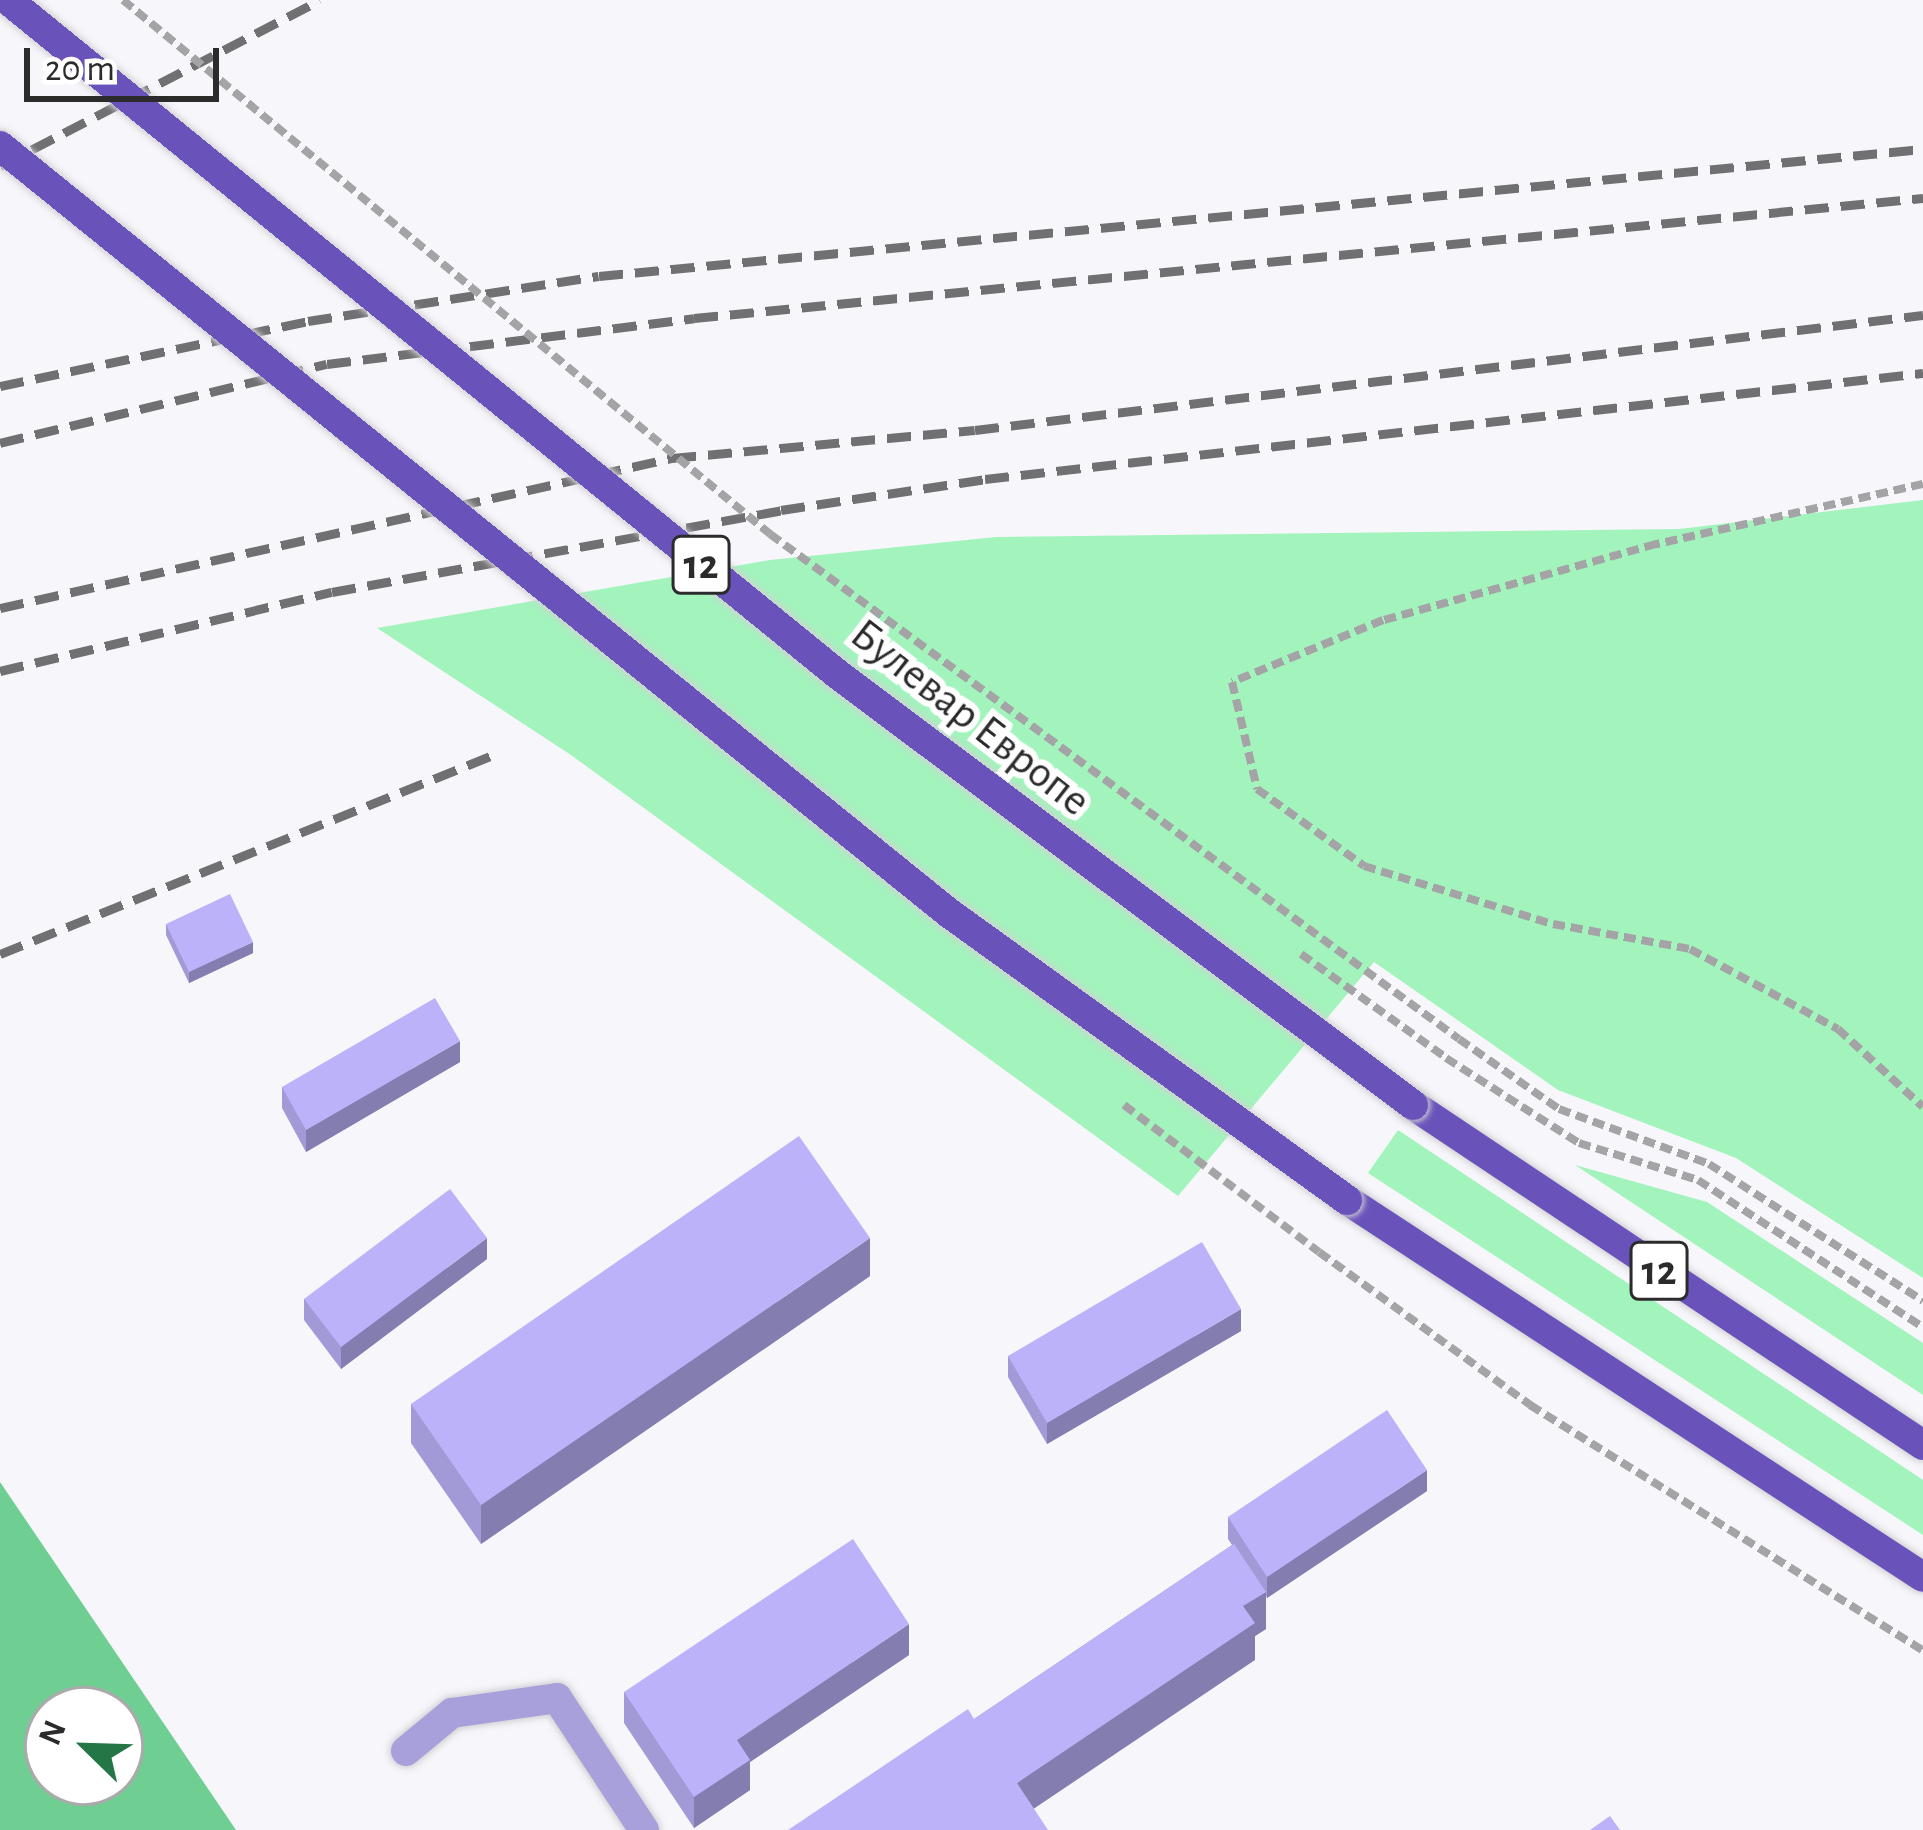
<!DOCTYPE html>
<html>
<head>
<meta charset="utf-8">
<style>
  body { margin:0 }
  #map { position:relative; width:1923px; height:1830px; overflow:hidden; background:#f7f6fa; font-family:"Alegreya Sans",sans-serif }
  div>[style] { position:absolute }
  .green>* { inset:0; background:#a3f3bd }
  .forest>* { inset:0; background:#6fce92 }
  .path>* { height:8px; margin-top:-4px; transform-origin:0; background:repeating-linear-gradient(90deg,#a4a3a6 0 12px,transparent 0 18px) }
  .roads { filter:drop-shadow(0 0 3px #d2d1d5) drop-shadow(0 0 3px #d2d1d5) }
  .lane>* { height:30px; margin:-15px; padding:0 15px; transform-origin:15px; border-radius:15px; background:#a7a0da }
  .primary>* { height:30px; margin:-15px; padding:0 15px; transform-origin:15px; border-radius:15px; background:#6a52bb }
  .rail>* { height:9px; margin-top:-4.5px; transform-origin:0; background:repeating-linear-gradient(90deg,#706f71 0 24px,transparent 0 36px) }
  .path-bridge>* { height:8px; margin-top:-4px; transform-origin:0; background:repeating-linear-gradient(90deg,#a4a3a6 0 12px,transparent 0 18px) }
  .bridges { filter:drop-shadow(0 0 3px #d2d1d5) drop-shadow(0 0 3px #d2d1d5) }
  .primary-bridge>* { height:30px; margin:-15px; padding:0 15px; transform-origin:15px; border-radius:15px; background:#6a52bb }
  .wall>* { inset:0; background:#a299d7 }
  .shaded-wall>* { inset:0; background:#847daf }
  .building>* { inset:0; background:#bcb2fa }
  span { translate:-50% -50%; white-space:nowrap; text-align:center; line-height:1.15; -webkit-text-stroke:12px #fff; paint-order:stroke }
  .shield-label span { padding:3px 9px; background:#fff; border:3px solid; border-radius:9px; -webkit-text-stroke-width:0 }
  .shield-label { font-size:42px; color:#2b2b2c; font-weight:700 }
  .street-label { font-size:45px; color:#2b2b2c }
  .north { position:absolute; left:24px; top:1686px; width:120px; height:120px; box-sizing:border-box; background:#fff; border:3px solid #aaaaab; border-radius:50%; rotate:293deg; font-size:33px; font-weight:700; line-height:48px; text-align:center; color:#2b2b2c }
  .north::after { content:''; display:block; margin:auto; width:42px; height:54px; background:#247647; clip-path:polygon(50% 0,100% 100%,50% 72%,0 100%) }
  .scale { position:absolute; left:24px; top:48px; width:195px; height:54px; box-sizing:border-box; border:6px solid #2b2b2c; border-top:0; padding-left:15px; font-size:36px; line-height:42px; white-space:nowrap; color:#2b2b2c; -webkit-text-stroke:9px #fff; paint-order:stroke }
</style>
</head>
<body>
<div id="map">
  <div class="green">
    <div style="clip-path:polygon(1923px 500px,1923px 1278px,1736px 1158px,1558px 1090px,1374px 962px,1178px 1196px,571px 755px,377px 628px,770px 560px,996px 537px,1679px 529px)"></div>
    <div style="clip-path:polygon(1398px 1130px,1923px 1480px,1923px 1535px,1368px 1173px)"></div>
    <div style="clip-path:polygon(1575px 1165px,1707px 1202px,1923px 1343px,1923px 1395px)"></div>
  </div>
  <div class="forest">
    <div style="clip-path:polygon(evenodd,0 1482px,236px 1830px,0 1830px,0 1482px,48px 1710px,120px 1710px,120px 1782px,48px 1782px,48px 1710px)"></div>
  </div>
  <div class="path">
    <div style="left:1923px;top:484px;width:274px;rotate:167.3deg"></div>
    <div style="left:1656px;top:544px;width:283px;rotate:164.4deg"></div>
    <div style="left:1383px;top:620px;width:163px;rotate:157.7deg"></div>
    <div style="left:1232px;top:682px;width:110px;rotate:76.8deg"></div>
    <div style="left:1257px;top:789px;width:132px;rotate:35.7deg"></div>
    <div style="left:1364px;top:866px;width:198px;rotate:17.1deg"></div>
    <div style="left:1553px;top:924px;width:139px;rotate:10.3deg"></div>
    <div style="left:1690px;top:949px;width:168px;rotate:28.4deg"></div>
    <div style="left:1838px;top:1029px;width:115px;rotate:42.5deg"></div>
    <div style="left:1459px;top:1039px;width:122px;rotate:35deg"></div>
    <div style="left:1559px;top:1109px;width:160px;rotate:20.1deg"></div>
    <div style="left:1709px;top:1164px;width:254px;rotate:32.6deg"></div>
    <div style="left:1446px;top:1058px;width:158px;rotate:32.6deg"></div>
    <div style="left:1579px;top:1143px;width:125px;rotate:17.3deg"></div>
    <div style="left:1698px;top:1180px;width:269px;rotate:33.2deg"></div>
    <div style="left:1319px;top:1252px;width:261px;rotate:35.9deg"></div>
    <div style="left:1530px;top:1405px;width:464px;rotate:32deg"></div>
  </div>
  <div class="roads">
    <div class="lane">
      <div style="left:406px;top:1751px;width:60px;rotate:-39.6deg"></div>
      <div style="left:452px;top:1713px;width:106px;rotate:-8.1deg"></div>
      <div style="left:557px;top:1698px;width:158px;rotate:56.6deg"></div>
    </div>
    <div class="primary">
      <div style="left:1413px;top:1105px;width:613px;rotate:33.69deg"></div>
      <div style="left:1347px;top:1200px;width:688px;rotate:33.21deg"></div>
    </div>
  </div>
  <div class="rail">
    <div style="left:0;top:166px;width:360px;rotate:-27.4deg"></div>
    <div style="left:0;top:386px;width:315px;rotate:-11.9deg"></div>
    <div style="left:308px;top:321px;width:294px;rotate:-8.8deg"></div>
    <div style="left:599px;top:276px;width:1330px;rotate:-5.48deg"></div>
    <div style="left:0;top:443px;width:336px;rotate:-13.6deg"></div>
    <div style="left:327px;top:364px;width:370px;rotate:-7.1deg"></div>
    <div style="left:694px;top:318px;width:1235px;rotate:-5.58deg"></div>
    <div style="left:0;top:608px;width:689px;rotate:-12.58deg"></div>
    <div style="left:672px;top:458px;width:304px;rotate:-5.3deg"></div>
    <div style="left:975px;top:430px;width:955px;rotate:-6.92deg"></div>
    <div style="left:0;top:671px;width:341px;rotate:-13.4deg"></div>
    <div style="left:332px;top:592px;width:456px;rotate:-10.3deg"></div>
    <div style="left:781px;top:510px;width:206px;rotate:-8.6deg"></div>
    <div style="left:985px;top:479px;width:944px;rotate:-6.45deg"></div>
    <div style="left:0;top:954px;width:537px;rotate:-21.98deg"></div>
  </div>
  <div class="path-bridge">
    <div style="left:123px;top:0;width:839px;rotate:39.53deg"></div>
    <div style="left:770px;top:534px;width:854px;rotate:36.24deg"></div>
    <div style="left:1301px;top:954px;width:178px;rotate:35.6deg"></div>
    <div style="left:1124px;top:1105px;width:244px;rotate:37deg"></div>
  </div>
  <div class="bridges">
    <div class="primary-bridge">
      <div style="left:8px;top:0;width:1067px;rotate:39.1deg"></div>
      <div style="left:836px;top:673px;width:721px;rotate:36.82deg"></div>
      <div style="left:0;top:146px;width:1220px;rotate:38.95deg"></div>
      <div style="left:949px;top:913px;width:491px;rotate:35.8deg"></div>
    </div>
  </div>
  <div class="wall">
    <div style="clip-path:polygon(166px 924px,253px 953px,189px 983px,166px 935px)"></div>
    <div style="clip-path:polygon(460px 1062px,306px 1152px,282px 1108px,282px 1087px)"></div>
    <div style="clip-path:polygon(487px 1259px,341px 1369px,304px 1320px,304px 1299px)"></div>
    <div style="clip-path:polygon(870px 1276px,481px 1544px,411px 1443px,411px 1404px)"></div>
    <div style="clip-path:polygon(1241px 1331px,1047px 1444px,1008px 1377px,1008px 1356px)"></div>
    <div style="clip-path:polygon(1427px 1491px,1267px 1598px,1266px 1596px,1266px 1629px,1255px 1636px,1255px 1660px,974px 1719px,1232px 1545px,1228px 1539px,1228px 1517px)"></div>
    <div style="clip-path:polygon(909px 1655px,750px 1762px,750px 1790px,694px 1828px,624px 1723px,624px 1692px)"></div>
  </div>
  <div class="shaded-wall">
    <div style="clip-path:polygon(253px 942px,253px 953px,189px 983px,189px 972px)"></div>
    <div style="clip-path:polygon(460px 1041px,460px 1062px,306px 1152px,306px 1130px)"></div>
    <div style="clip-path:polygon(487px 1238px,487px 1259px,341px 1369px,341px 1347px)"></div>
    <div style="clip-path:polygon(870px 1238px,870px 1276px,481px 1544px,481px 1505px)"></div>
    <div style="clip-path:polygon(1241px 1309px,1241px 1331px,1047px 1444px,1047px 1423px)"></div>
    <div style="clip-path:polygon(1427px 1470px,1427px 1491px,1267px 1598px,1267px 1577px)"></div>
    <div style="clip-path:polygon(1266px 1592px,1266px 1629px,1255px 1636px,1255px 1660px,1017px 1820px,1017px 1783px,1243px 1606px)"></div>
    <div style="clip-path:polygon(909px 1624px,909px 1655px,750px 1762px,750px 1790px,694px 1828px,694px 1797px,737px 1740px)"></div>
  </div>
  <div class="building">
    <div style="clip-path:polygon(230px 894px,253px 942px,189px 972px,166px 924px)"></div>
    <div style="clip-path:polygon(435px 998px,460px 1041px,306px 1130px,282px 1087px)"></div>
    <div style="clip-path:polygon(799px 1136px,870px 1238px,481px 1505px,411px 1404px)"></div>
    <div style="clip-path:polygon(450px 1189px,487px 1238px,341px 1347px,304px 1299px)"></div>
    <div style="clip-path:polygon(1202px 1242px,1241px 1309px,1047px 1423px,1008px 1356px)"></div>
    <div style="clip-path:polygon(1387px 1410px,1427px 1470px,1267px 1577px,1228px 1517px)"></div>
    <div style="clip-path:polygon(853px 1539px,909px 1624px,737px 1740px,750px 1760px,694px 1797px,624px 1692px)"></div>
    <div style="clip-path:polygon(1234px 1544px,1266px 1592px,1243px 1606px,1255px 1623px,1017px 1783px,1048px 1830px,788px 1830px,968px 1709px,974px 1719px)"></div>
    <div style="clip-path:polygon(1610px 1816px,1620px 1830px,1590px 1830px)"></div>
  </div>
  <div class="shield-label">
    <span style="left:701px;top:565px">12</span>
    <span style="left:1659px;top:1271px">12</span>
  </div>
  <div class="street-label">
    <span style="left:970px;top:718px;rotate:38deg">Булевар Европе</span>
  </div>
  <div class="north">N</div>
  <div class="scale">20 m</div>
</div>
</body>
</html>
